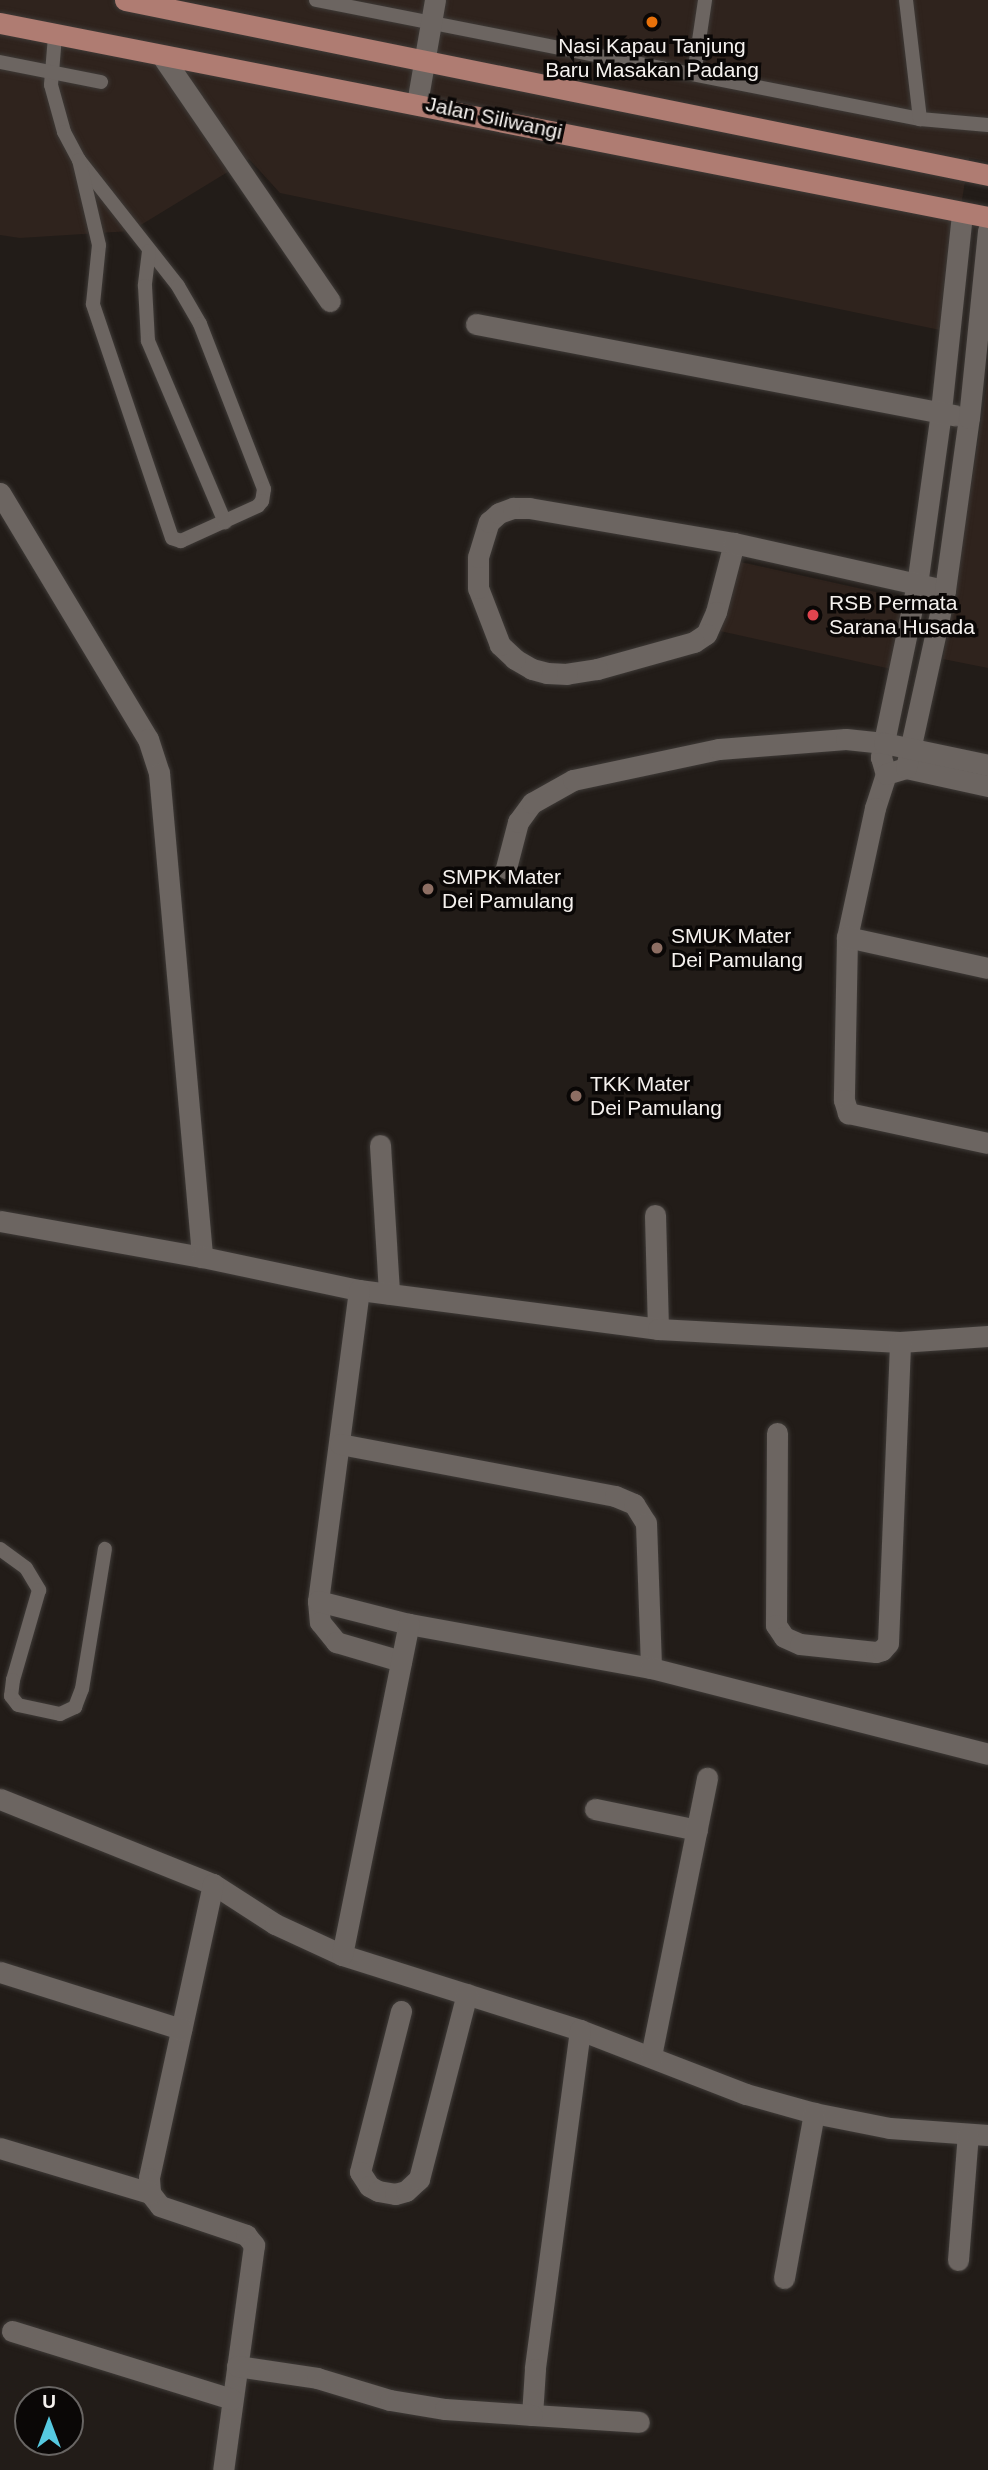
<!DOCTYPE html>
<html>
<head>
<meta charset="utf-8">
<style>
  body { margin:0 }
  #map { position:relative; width:988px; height:2470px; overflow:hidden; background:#221c18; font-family:Helvetica,sans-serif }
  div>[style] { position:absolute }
  .built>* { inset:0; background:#2f231d }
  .roads { filter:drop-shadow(0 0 2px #3e3a37) drop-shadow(0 0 2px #3e3a37) }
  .service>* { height:14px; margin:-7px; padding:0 7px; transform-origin:7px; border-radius:7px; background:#6c6561 }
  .minor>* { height:21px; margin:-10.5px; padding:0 10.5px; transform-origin:10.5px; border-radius:10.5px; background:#6c6561 }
  .primary>* { height:21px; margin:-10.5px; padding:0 10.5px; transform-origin:10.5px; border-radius:10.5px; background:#af7c72 }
  .dots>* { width:19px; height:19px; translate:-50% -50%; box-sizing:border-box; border:4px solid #0a0706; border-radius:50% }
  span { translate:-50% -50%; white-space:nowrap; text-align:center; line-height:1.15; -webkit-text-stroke:7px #0a0706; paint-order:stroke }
  .poi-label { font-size:21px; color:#f5f1ee }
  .left { translate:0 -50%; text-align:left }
  .street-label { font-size:21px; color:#f5f1ee }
  .north { position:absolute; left:14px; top:2386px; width:70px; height:70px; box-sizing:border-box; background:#0a0706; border:2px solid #686563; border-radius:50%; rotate:0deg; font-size:19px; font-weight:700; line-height:28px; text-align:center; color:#f5f1ee }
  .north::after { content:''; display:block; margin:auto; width:24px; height:32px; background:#56c9e0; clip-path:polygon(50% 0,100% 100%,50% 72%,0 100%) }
</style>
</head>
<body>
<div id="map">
  <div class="built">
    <div style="clip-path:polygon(0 0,988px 0,988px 161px,969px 158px,940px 330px,280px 193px,249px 159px,131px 231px,20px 238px,0 235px)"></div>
    <div style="clip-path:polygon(988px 378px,988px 668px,943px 659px)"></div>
    <div style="clip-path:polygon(736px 561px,907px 599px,891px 669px,720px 631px)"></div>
  </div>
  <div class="roads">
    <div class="service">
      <div style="left:316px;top:0;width:616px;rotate:11.15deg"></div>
      <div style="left:920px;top:119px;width:68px;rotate:5deg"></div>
      <div style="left:906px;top:0;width:120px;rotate:83.3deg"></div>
      <div style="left:55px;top:36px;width:49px;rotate:94.7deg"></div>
      <div style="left:51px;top:85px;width:49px;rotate:74.5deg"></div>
      <div style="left:64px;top:132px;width:32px;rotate:62deg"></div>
      <div style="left:79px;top:160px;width:160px;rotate:51.8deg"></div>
      <div style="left:178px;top:286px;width:44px;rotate:59.9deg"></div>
      <div style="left:200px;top:324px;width:177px;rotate:68.8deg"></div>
      <div style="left:264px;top:489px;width:12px;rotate:99deg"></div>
      <div style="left:262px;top:501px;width:6px;rotate:129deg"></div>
      <div style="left:258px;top:506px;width:85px;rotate:155.6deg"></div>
      <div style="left:181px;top:541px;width:9px;rotate:-162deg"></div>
      <div style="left:172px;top:538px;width:247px;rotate:-108.7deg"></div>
      <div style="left:93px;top:304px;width:59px;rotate:-84.2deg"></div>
      <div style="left:99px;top:245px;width:87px;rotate:-103.2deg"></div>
      <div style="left:0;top:62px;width:103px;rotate:11.2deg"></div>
      <div style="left:694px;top:74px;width:75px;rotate:-81.5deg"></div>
      <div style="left:149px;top:251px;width:35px;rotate:97deg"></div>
      <div style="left:145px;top:286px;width:55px;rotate:86.9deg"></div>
      <div style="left:148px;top:341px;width:197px;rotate:67deg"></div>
      <div style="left:0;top:1549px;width:32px;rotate:36deg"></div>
      <div style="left:26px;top:1568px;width:26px;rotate:59deg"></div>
      <div style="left:39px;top:1590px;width:94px;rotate:106.1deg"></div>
      <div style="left:13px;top:1680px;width:16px;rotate:97deg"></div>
      <div style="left:11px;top:1696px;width:11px;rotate:52deg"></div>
      <div style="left:18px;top:1705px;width:43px;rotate:12.1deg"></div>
      <div style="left:60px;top:1714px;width:17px;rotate:-25deg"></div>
      <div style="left:75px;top:1707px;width:19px;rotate:-69deg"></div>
      <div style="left:82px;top:1689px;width:142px;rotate:-80.7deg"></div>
    </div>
    <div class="minor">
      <div style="left:162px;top:56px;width:297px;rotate:55.6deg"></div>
      <div style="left:417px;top:103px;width:105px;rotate:-80.1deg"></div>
      <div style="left:962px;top:214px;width:199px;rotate:96.1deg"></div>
      <div style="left:941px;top:412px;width:174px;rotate:97.9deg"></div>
      <div style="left:917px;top:584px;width:177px;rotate:101.8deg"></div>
      <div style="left:881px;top:757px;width:18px;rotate:74deg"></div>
      <div style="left:886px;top:774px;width:36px;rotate:108deg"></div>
      <div style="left:875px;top:808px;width:132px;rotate:102.2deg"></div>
      <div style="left:847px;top:937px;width:163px;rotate:91.1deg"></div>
      <div style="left:844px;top:1100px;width:14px;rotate:73deg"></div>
      <div style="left:848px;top:1113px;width:143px;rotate:12.1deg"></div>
      <div style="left:476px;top:324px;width:488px;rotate:10.8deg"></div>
      <div style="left:0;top:493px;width:287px;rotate:59deg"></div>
      <div style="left:148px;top:739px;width:36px;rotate:72deg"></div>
      <div style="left:159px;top:773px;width:486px;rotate:84.9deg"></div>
      <div style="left:734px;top:543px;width:71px;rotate:104.6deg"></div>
      <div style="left:716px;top:612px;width:24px;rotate:114deg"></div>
      <div style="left:706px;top:634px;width:14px;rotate:146deg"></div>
      <div style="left:694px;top:642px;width:101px;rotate:164.4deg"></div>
      <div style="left:597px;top:669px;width:30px;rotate:171deg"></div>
      <div style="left:567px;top:674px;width:20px;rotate:-177deg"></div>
      <div style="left:547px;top:673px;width:16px;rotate:-165deg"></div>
      <div style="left:532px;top:669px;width:20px;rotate:-150deg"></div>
      <div style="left:515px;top:659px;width:21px;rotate:-137deg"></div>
      <div style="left:500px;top:645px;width:61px;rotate:-111.1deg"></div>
      <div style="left:478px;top:588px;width:31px;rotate:-90deg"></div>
      <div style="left:478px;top:557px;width:37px;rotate:-73deg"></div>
      <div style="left:489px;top:522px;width:13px;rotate:-42deg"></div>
      <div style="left:499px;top:513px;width:15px;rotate:-20deg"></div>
      <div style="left:513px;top:508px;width:16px"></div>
      <div style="left:529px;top:508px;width:208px;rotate:9.7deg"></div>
      <div style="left:734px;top:543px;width:216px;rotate:12.6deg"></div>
      <div style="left:906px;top:768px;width:84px;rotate:12.4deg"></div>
      <div style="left:886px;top:774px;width:21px;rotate:-17deg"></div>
      <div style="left:906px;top:768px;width:182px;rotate:-77.6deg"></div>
      <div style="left:945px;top:590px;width:174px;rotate:-82.1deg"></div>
      <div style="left:969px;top:418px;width:189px;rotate:-84.2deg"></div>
      <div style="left:506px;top:868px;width:48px;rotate:-75.4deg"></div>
      <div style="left:518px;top:822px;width:24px;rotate:-54deg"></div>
      <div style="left:532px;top:803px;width:47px;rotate:-29.3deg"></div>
      <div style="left:573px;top:780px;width:149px;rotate:-12deg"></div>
      <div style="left:719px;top:749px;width:127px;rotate:-4.5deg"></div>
      <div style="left:846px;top:739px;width:38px;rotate:6deg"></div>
      <div style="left:884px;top:743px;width:106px;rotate:11.9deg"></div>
      <div style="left:847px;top:937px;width:144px;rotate:12.4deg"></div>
      <div style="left:380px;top:1145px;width:149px;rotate:86.5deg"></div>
      <div style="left:655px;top:1215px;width:114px;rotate:88.5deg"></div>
      <div style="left:0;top:1221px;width:205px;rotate:10.1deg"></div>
      <div style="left:202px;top:1257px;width:160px;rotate:11.9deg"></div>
      <div style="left:359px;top:1290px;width:302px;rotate:7.4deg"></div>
      <div style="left:658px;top:1329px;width:242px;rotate:3.1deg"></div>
      <div style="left:900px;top:1342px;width:88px;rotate:-3.9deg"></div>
      <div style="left:359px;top:1290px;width:314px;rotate:97.5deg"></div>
      <div style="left:318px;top:1601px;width:21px;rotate:85deg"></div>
      <div style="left:320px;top:1622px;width:26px;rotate:51deg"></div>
      <div style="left:336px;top:1642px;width:68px;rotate:16.3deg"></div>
      <div style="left:777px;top:1433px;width:192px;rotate:90.3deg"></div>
      <div style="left:776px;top:1625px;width:14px;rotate:56deg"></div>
      <div style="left:784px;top:1637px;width:17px;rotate:24deg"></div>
      <div style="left:800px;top:1644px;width:76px;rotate:6deg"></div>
      <div style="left:876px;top:1652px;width:6px;rotate:-18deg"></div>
      <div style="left:882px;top:1650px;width:9px;rotate:-49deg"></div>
      <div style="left:888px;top:1643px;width:301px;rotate:-87.7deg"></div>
      <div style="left:340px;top:1444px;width:280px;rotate:10.7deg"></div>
      <div style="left:615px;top:1496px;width:21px;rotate:23deg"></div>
      <div style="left:634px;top:1504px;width:22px;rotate:58deg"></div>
      <div style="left:646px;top:1523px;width:145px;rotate:88deg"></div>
      <div style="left:318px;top:1601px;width:94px;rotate:14.2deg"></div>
      <div style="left:409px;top:1624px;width:246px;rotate:10.3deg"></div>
      <div style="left:651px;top:1668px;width:348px;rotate:14.3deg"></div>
      <div style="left:0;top:1799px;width:229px;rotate:21.8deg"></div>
      <div style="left:213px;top:1884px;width:74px;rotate:32.8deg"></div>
      <div style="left:275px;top:1924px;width:74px;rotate:24.8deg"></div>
      <div style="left:342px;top:1955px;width:250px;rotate:17.5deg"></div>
      <div style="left:580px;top:2030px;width:178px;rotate:21.1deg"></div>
      <div style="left:746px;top:2094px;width:71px;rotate:15.6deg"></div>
      <div style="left:814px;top:2113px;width:77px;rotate:11.2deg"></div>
      <div style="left:890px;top:2128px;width:98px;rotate:4.1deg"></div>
      <div style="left:595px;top:1809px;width:104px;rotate:11.6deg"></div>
      <div style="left:213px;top:1884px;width:301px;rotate:102.3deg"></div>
      <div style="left:149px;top:2178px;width:15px;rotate:86deg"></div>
      <div style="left:150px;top:2193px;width:16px;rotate:52deg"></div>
      <div style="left:160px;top:2206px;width:91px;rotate:18.6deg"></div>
      <div style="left:246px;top:2235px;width:13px;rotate:51deg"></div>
      <div style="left:254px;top:2245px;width:227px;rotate:97.8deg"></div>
      <div style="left:342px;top:1955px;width:338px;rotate:-78.6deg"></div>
      <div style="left:0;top:1972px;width:190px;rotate:17.5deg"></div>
      <div style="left:401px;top:2011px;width:166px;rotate:104.3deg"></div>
      <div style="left:360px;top:2172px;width:17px;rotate:57deg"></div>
      <div style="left:369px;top:2186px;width:10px;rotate:29deg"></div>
      <div style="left:378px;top:2191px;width:17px;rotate:10deg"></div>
      <div style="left:395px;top:2194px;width:11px;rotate:-15deg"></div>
      <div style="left:406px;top:2191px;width:18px;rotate:-43deg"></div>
      <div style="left:419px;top:2179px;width:191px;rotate:-75.5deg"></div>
      <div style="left:580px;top:2030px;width:342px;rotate:97.6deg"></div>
      <div style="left:535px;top:2369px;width:46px;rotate:93.7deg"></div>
      <div style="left:532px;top:2415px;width:107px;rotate:3.7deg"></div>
      <div style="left:651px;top:2056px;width:284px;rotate:-78.6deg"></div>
      <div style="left:0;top:2148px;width:157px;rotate:16.7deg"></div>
      <div style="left:958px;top:2260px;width:126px;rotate:-85.5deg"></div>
      <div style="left:784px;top:2278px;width:168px;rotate:-79.7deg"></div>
      <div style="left:12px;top:2331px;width:230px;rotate:17.2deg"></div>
      <div style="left:237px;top:2366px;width:81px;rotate:8.5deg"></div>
      <div style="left:317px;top:2378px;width:76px;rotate:16.8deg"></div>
      <div style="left:390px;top:2400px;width:56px;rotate:9.3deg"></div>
      <div style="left:445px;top:2409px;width:87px;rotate:3.9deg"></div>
    </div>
    <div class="primary">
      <div style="left:125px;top:0;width:881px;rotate:11.46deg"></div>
      <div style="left:0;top:23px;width:1007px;rotate:11.11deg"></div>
    </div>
  </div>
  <div class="dots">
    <div style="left:652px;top:22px;background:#e8710a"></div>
    <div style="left:813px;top:615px;background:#e0444e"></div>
    <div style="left:428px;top:889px;background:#8d6e63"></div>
    <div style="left:657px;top:948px;background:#8d6e63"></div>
    <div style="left:576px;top:1096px;background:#8d6e63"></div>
  </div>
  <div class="poi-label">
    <span style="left:652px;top:58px">Nasi Kapau Tanjung<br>Baru Masakan Padang</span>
    <span class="left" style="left:829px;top:615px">RSB Permata<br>Sarana Husada</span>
    <span class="left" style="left:442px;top:889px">SMPK Mater<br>Dei Pamulang</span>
    <span class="left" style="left:671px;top:948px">SMUK Mater<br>Dei Pamulang</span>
    <span class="left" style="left:590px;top:1096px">TKK Mater<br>Dei Pamulang</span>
  </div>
  <div class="street-label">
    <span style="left:494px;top:118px;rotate:12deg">Jalan Siliwangi</span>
  </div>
  <div class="north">U</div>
</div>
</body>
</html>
